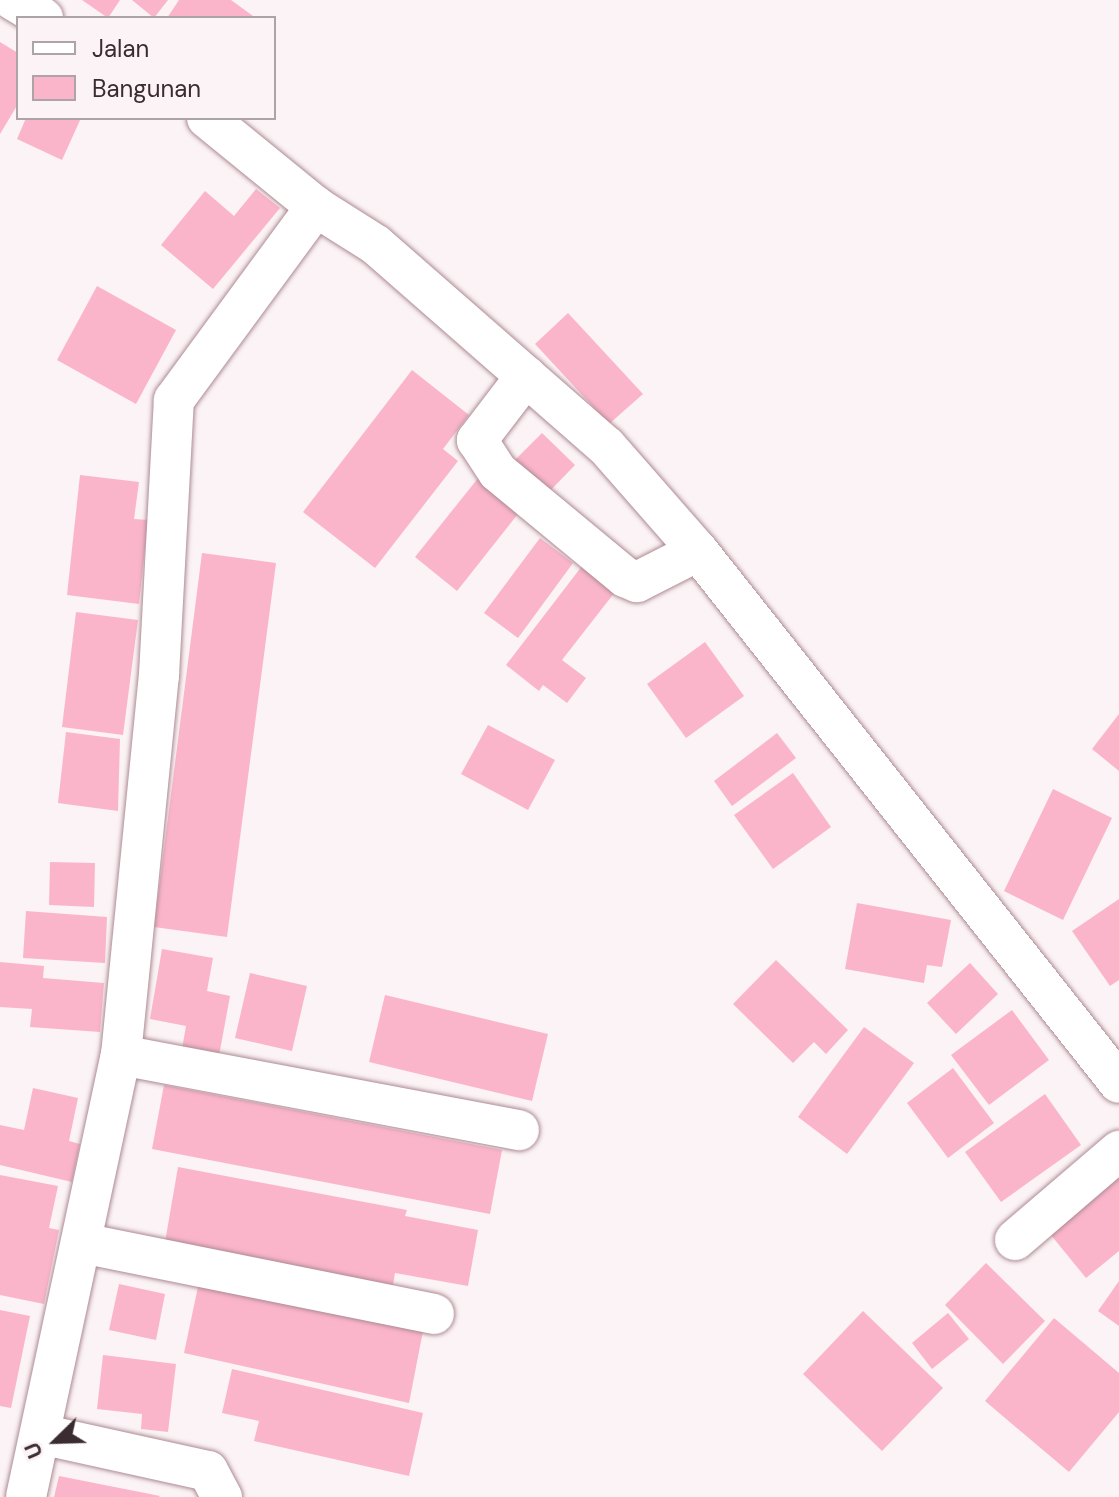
<!DOCTYPE html>
<html>
<head>
<meta charset="utf-8">
<style>
  body { margin:0 }
  #map { position:relative; width:1119px; height:1497px; overflow:hidden; background:#fbf3f5; font-family:"DM Sans",sans-serif }
  div>[style] { position:absolute }
  .building>* { inset:0; background:#fbb5ca }
  .roads { filter:drop-shadow(0 0 2px #ad8a94) drop-shadow(0 0 2px #ad8a94) }
  .street>* { height:40px; margin:-20px; padding:0 20px; transform-origin:20px; border-radius:20px; background:#fff }
  span { translate:-50% -50%; white-space:nowrap; text-align:center; line-height:1.15; -webkit-text-stroke:7px #fbf3f5; paint-order:stroke }
  .legend { position:absolute; left:16px; top:16px; width:260px; height:104px; box-sizing:border-box; background:#fbf3f5; border:2px solid #aea3a7; margin:0; padding:10px 14px; list-style:none; font-size:24px; color:#3b2c31 }
  .legend li { display:flex; align-items:center; gap:16px; height:40px }
  .legend b { width:40px; border:2px solid #aea3a7 }
  .north { position:absolute; left:16px; top:1401px; width:80px; height:80px; -webkit-text-stroke:6px #fbf3f5; paint-order:stroke; rotate:247deg; font-size:22px; font-weight:700; line-height:32px; text-align:center; color:#3b2c31 }
  .north::after { content:''; display:block; margin:auto; width:28px; height:36px; background:#3b2c31; clip-path:polygon(50% 0,100% 100%,50% 72%,0 100%) }
</style>
</head>
<body>
<div id="map">
  <div class="building">
    <div style="clip-path:polygon(82px 0,120px 0,108px 18px)"></div>
    <div style="clip-path:polygon(132px 0,168px 0,154px 18px)"></div>
    <div style="clip-path:polygon(179px 0,231px 0,253px 16px,167px 18px)"></div>
    <div style="clip-path:polygon(0 42px,18px 53px,18px 104px,0 134px)"></div>
    <div style="clip-path:polygon(26px 118px,81px 118px,62px 160px,17px 139px)"></div>
    <div style="clip-path:polygon(256px 189px,280px 208px,213px 289px,161px 245px,205px 191px,234px 216px)"></div>
    <div style="clip-path:polygon(97px 286px,176px 330px,136px 404px,57px 360px)"></div>
    <div style="clip-path:polygon(568px 313px,643px 394px,609px 424px,535px 344px)"></div>
    <div style="clip-path:polygon(412px 370px,469px 415px,443px 449px,458px 461px,375px 568px,303px 512px)"></div>
    <div style="clip-path:polygon(542px 433px,575px 465px,547px 494px,514px 461px)"></div>
    <div style="clip-path:polygon(80px 475px,139px 482px,134px 519px,148px 520px,139px 604px,67px 595px)"></div>
    <div style="clip-path:polygon(479px 477px,521px 510px,457px 591px,415px 557px)"></div>
    <div style="clip-path:polygon(540px 538px,573px 563px,518px 638px,484px 613px)"></div>
    <div style="clip-path:polygon(202px 553px,276px 563px,227px 937px,154px 927px)"></div>
    <div style="clip-path:polygon(582px 566px,615px 592px,562px 660px,586px 678px,567px 703px,543px 685px,539px 691px,506px 665px)"></div>
    <div style="clip-path:polygon(76px 612px,138px 620px,123px 735px,62px 727px)"></div>
    <div style="clip-path:polygon(705px 642px,744px 696px,686px 738px,647px 684px)"></div>
    <div style="clip-path:polygon(1119px 714px,1119px 771px,1092px 749px)"></div>
    <div style="clip-path:polygon(488px 725px,555px 760px,528px 810px,461px 774px)"></div>
    <div style="clip-path:polygon(66px 732px,120px 739px,118px 811px,58px 803px)"></div>
    <div style="clip-path:polygon(777px 733px,796px 758px,732px 806px,714px 781px)"></div>
    <div style="clip-path:polygon(793px 773px,831px 827px,773px 869px,734px 815px)"></div>
    <div style="clip-path:polygon(1053px 789px,1112px 818px,1063px 920px,1004px 891px)"></div>
    <div style="clip-path:polygon(50px 862px,95px 863px,94px 907px,49px 905px)"></div>
    <div style="clip-path:polygon(1119px 899px,1119px 980px,1110px 986px,1072px 931px)"></div>
    <div style="clip-path:polygon(857px 903px,951px 920px,942px 967px,927px 965px,924px 983px,845px 969px)"></div>
    <div style="clip-path:polygon(26px 911px,107px 917px,105px 963px,23px 958px)"></div>
    <div style="clip-path:polygon(162px 949px,213px 958px,207px 991px,230px 996px,219px 1056px,182px 1049px,186px 1026px,150px 1019px)"></div>
    <div style="clip-path:polygon(776px 960px,848px 1030px,826px 1054px,814px 1042px,793px 1063px,733px 1004px)"></div>
    <div style="clip-path:polygon(0 962px,44px 966px,43px 978px,104px 983px,100px 1032px,30px 1027px,32px 1009px,0 1007px)"></div>
    <div style="clip-path:polygon(970px 963px,998px 994px,956px 1034px,927px 1003px)"></div>
    <div style="clip-path:polygon(250px 973px,307px 986px,292px 1051px,235px 1038px)"></div>
    <div style="clip-path:polygon(385px 995px,548px 1034px,532px 1101px,369px 1062px)"></div>
    <div style="clip-path:polygon(1012px 1010px,1049px 1060px,989px 1105px,951px 1055px)"></div>
    <div style="clip-path:polygon(864px 1027px,914px 1063px,847px 1154px,798px 1117px)"></div>
    <div style="clip-path:polygon(953px 1068px,994px 1123px,948px 1158px,907px 1103px)"></div>
    <div style="clip-path:polygon(164px 1085px,502px 1150px,490px 1214px,152px 1149px)"></div>
    <div style="clip-path:polygon(33px 1088px,78px 1098px,69px 1141px,80px 1144px,72px 1182px,0 1165px,0 1125px,24px 1130px)"></div>
    <div style="clip-path:polygon(1045px 1094px,1081px 1145px,1001px 1202px,965px 1152px)"></div>
    <div style="clip-path:polygon(178px 1167px,407px 1210px,405px 1216px,478px 1230px,468px 1286px,395px 1273px,393px 1285px,165px 1242px)"></div>
    <div style="clip-path:polygon(1119px 1168px,1119px 1251px,1086px 1278px,1046px 1229px)"></div>
    <div style="clip-path:polygon(0 1175px,58px 1186px,49px 1228px,59px 1230px,44px 1304px,0 1295px)"></div>
    <div style="clip-path:polygon(986px 1263px,1045px 1321px,1003px 1364px,945px 1305px)"></div>
    <div style="clip-path:polygon(1119px 1281px,1119px 1326px,1098px 1311px)"></div>
    <div style="clip-path:polygon(199px 1282px,423px 1331px,409px 1403px,184px 1353px)"></div>
    <div style="clip-path:polygon(119px 1284px,165px 1294px,156px 1340px,109px 1330px)"></div>
    <div style="clip-path:polygon(0 1310px,30px 1316px,11px 1408px,0 1406px)"></div>
    <div style="clip-path:polygon(863px 1311px,943px 1388px,882px 1451px,803px 1374px)"></div>
    <div style="clip-path:polygon(948px 1313px,969px 1339px,932px 1369px,912px 1343px)"></div>
    <div style="clip-path:polygon(1054px 1318px,1119px 1373px,1119px 1412px,1069px 1472px,985px 1401px)"></div>
    <div style="clip-path:polygon(103px 1355px,176px 1364px,168px 1432px,141px 1429px,142px 1414px,97px 1409px)"></div>
    <div style="clip-path:polygon(232px 1369px,423px 1413px,409px 1476px,254px 1441px,259px 1421px,222px 1413px)"></div>
    <div style="clip-path:polygon(59px 1476px,160px 1496px,159px 1497px,54px 1497px)"></div>
  </div>
  <div class="roads">
    <div class="street">
      <div style="left:13px;top:0;width:35px;rotate:31deg"></div>
      <div style="left:207px;top:118px;width:141px;rotate:39.2deg"></div>
      <div style="left:316px;top:207px;width:71px;rotate:32.3deg"></div>
      <div style="left:376px;top:245px;width:305px;rotate:41.2deg"></div>
      <div style="left:606px;top:446px;width:140px;rotate:48.8deg"></div>
      <div style="left:698px;top:551px;width:678px;rotate:51.64deg"></div>
      <div style="left:526px;top:376px;width:81px;rotate:127.4deg"></div>
      <div style="left:477px;top:440px;width:38px;rotate:57deg"></div>
      <div style="left:498px;top:472px;width:165px;rotate:39.6deg"></div>
      <div style="left:625px;top:577px;width:13px;rotate:23deg"></div>
      <div style="left:637px;top:582px;width:68px;rotate:-26.9deg"></div>
      <div style="left:121px;top:1055px;width:405px;rotate:10.7deg"></div>
      <div style="left:1015px;top:1240px;width:137px;rotate:-40.6deg"></div>
      <div style="left:82px;top:1243px;width:359px;rotate:11.4deg"></div>
      <div style="left:40px;top:1434px;width:172px;rotate:12.4deg"></div>
      <div style="left:208px;top:1471px;width:30px;rotate:62deg"></div>
      <div style="left:26px;top:1497px;width:452px;rotate:-77.9deg"></div>
      <div style="left:121px;top:1055px;width:382px;rotate:-84.3deg"></div>
      <div style="left:159px;top:675px;width:275px;rotate:-86.9deg"></div>
      <div style="left:174px;top:400px;width:240px;rotate:-53.7deg"></div>
    </div>
  </div>
  <ul class="legend">
  <li><b style="height:10px;background:#fff"></b>Jalan</li>
  <li><b style="height:22px;background:#fbb5ca"></b>Bangunan</li>
  </ul>
  <div class="north">U</div>
</div>
</body>
</html>
